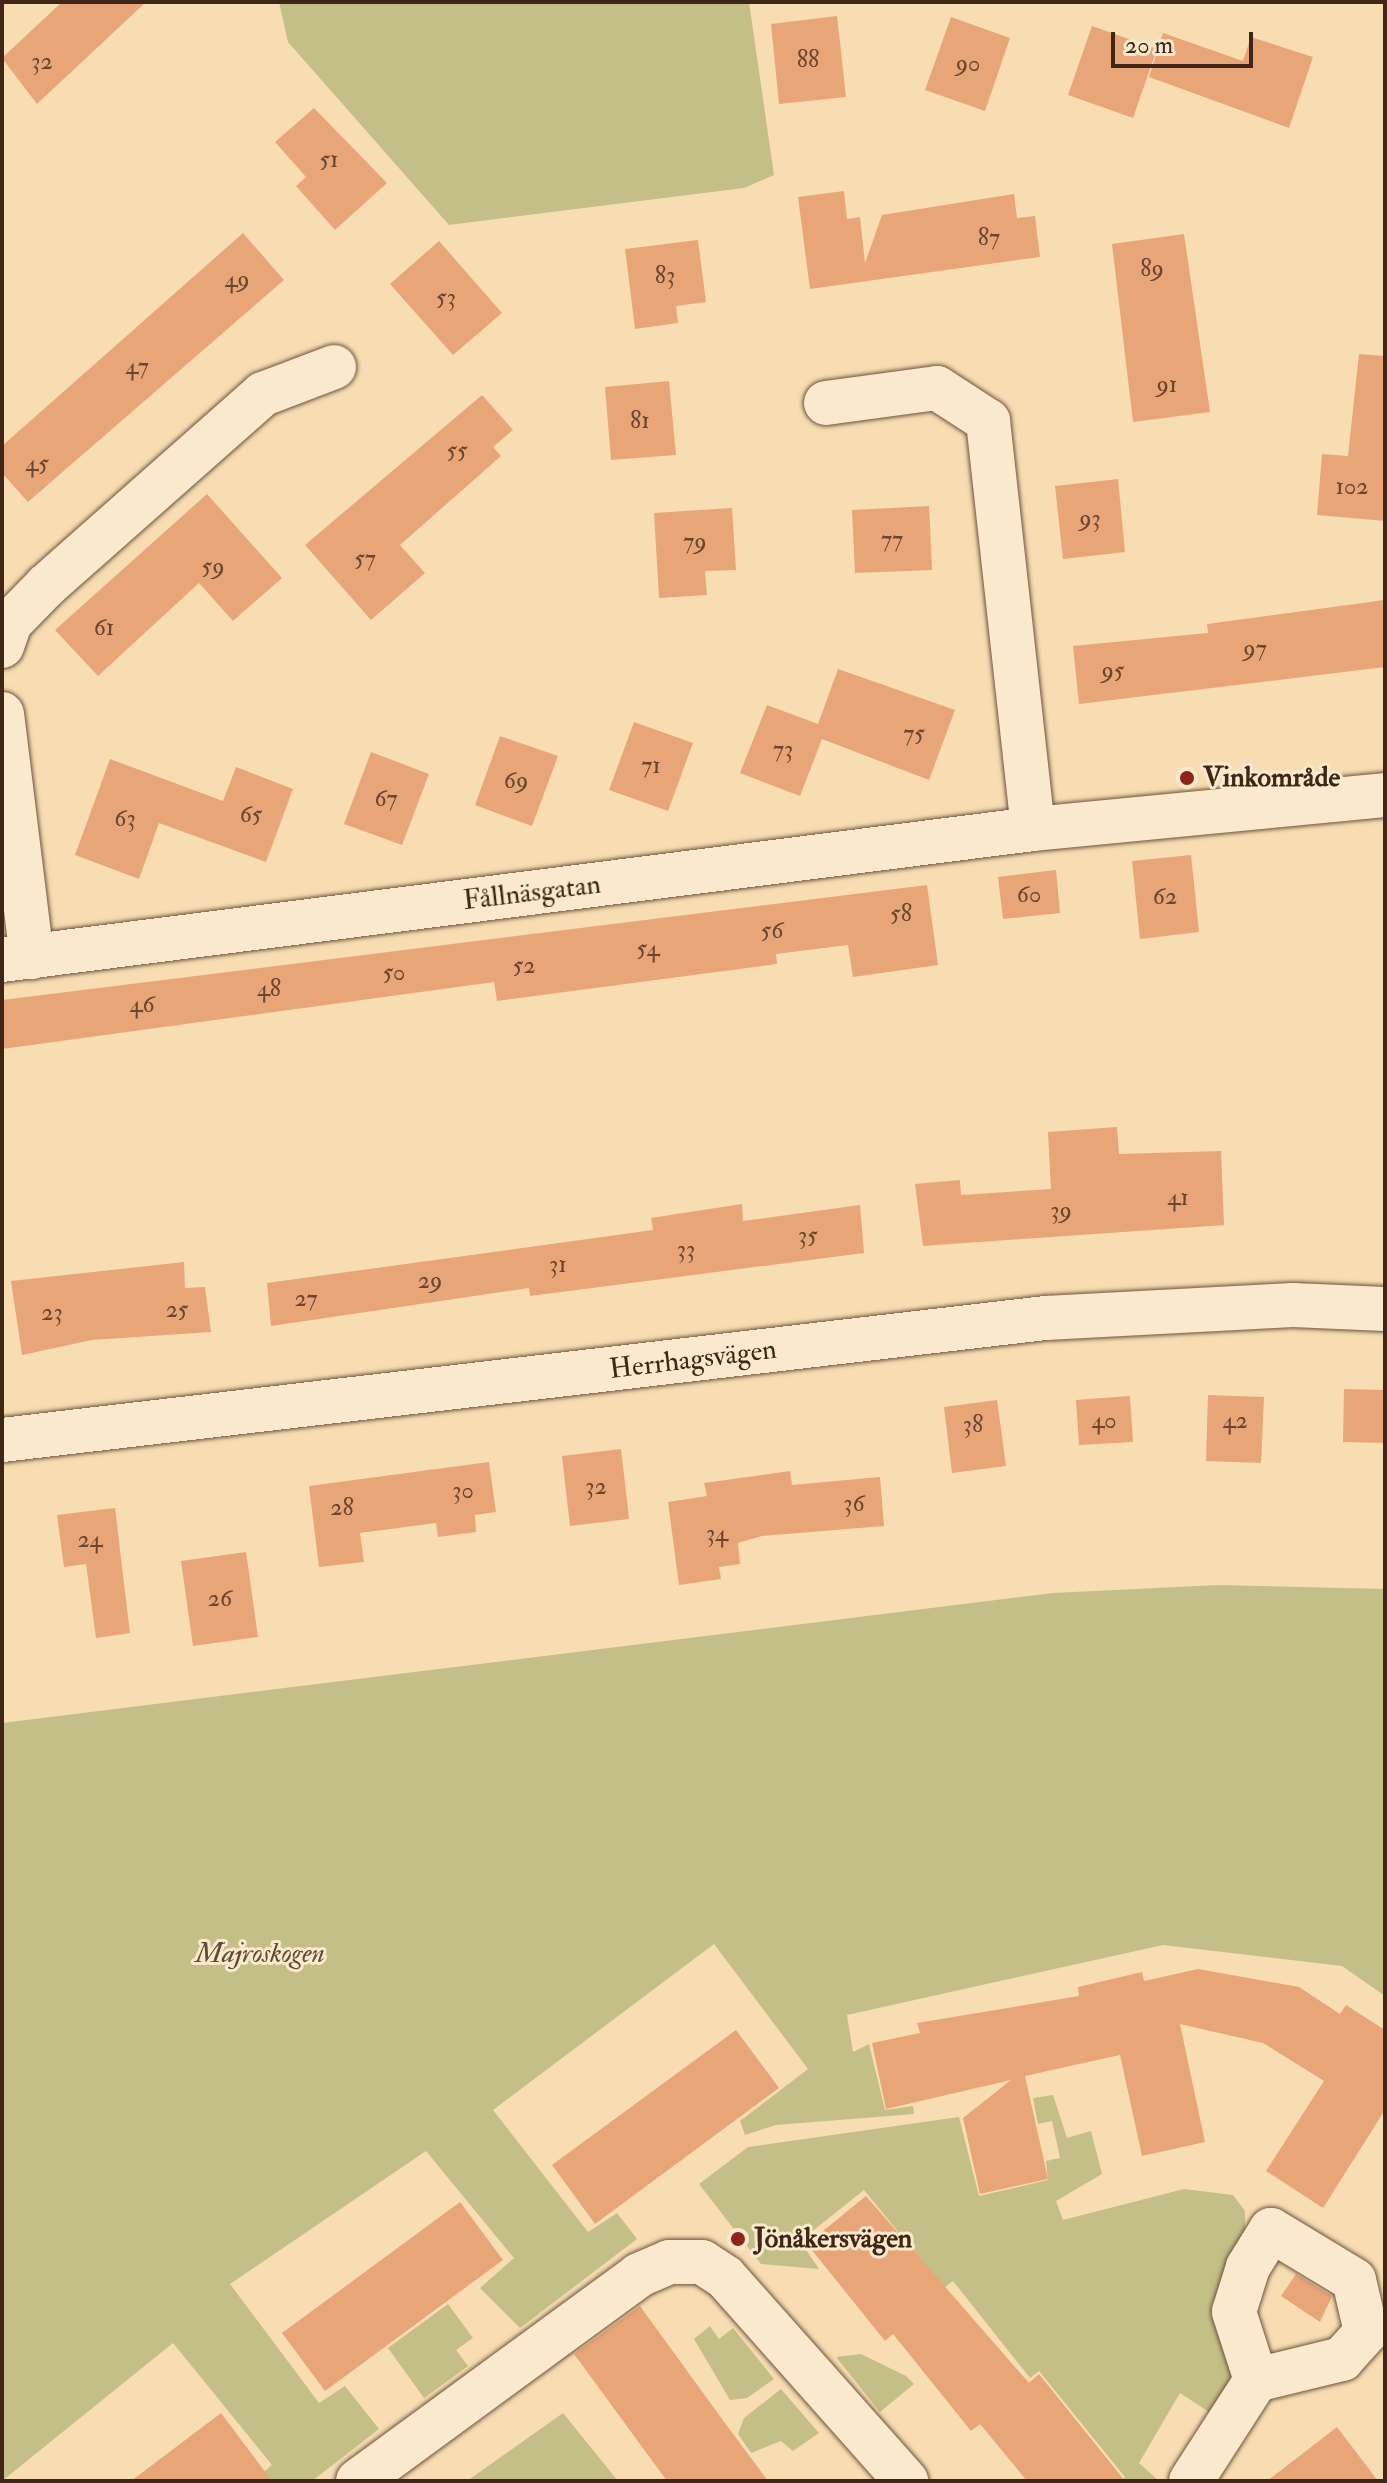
<!DOCTYPE html>
<html>
<head>
<meta charset="utf-8">
<style>
  body { margin:0 }
  #map { position:relative; width:1387px; height:2483px; overflow:hidden; background:#f8ddb2; font-family:"IM FELL Double Pica",serif }
  div>[style] { position:absolute }
  .green>* { inset:0; background:#c4bf87 }
  .building>* { inset:0; background:#e8a578 }
  .roads { filter:drop-shadow(0 0 2px #6d543e) drop-shadow(0 0 2px #6d543e) }
  .street>* { height:44px; margin:-22px; padding:0 22px; transform-origin:22px; border-radius:22px; background:#fae9cd }
  .dots>* { width:22px; height:22px; translate:-50% -50%; box-sizing:border-box; border:4px solid #fae9cd; border-radius:50% }
  span { translate:-50% -50%; white-space:nowrap; text-align:center; line-height:1.15; -webkit-text-stroke:6px #fae9cd; paint-order:stroke }
  .number-label { font-size:24px; color:#69462f }
  .number-label span { -webkit-text-stroke-width:0 }
  .poi-label { font-size:28px; color:#3f2617; font-weight:700 }
  .left { translate:0 -50%; text-align:left }
  .street-label { font-size:28px; color:#3f2617 }
  .park-label { font-size:28px; color:#604c33; font-style:italic }
  .frame { position:absolute; inset:0; border:4px solid #3f2617; pointer-events:none }
  .scale { position:absolute; left:1111px; top:32px; width:142px; height:36px; box-sizing:border-box; border:4px solid #3f2617; border-top:0; padding-left:10px; font-size:24px; line-height:28px; white-space:nowrap; color:#3f2617; -webkit-text-stroke:6px #fae9cd; paint-order:stroke }
</style>
</head>
<body>
<div id="map">
  <div class="green">
    <div style="clip-path:polygon(279px 2px,749px 2px,774px 175px,744px 188px,449px 225px,288px 42px)"></div>
    <div style="clip-path:polygon(1219px 1585px,1385px 1589px,1385px 1996px,1342px 1966px,1163px 1945px,847px 2015px,853px 2052px,869px 2044px,885px 2110px,913px 2106px,914px 2114px,776px 2125px,745px 2135px,740px 2121px,808px 2069px,714px 1944px,493px 2110px,588px 2232px,617px 2213px,637px 2239px,520px 2328px,480px 2288px,514px 2258px,426px 2151px,230px 2284px,319px 2403px,345px 2386px,379px 2429px,312px 2481px,253px 2481px,272px 2465px,173px 2343px,2px 2481px,2px 1723px,1053px 1593px)"></div>
    <div style="clip-path:polygon(1053px 2095px,1067px 2138px,1091px 2131px,1102px 2174px,1056px 2201px,1063px 2220px,1184px 2189px,1233px 2195px,1245px 2211px,1245px 2236px,1211px 2306px,1233px 2379px,1218px 2418px,1180px 2393px,1139px 2463px,1159px 2481px,1121px 2481px,1125px 2477px,1039px 2371px,1030px 2378px,953px 2281px,944px 2288px,864px 2190px,800px 2241px,819px 2269px,761px 2264px,699px 2184px,748px 2147px,959px 2117px,979px 2196px,1048px 2180px,1046px 2161px,1060px 2158px,1052px 2121px,1038px 2124px,1033px 2098px)"></div>
    <div style="clip-path:polygon(448px 2304px,473px 2338px,456px 2350px,468px 2366px,424px 2398px,388px 2348px)"></div>
    <div style="clip-path:polygon(710px 2326px,719px 2339px,733px 2328px,774px 2379px,747px 2398px,730px 2400px,694px 2339px)"></div>
    <div style="clip-path:polygon(861px 2354px,906px 2376px,914px 2384px,880px 2412px,836px 2357px)"></div>
    <div style="clip-path:polygon(781px 2389px,819px 2433px,793px 2451px,781px 2441px,751px 2453px,738px 2434px,744px 2418px)"></div>
    <div style="clip-path:polygon(563px 2413px,618px 2481px,467px 2481px)"></div>
  </div>
  <div class="building">
    <div style="clip-path:polygon(62px 2px,146px 2px,37px 104px,2px 58px)"></div>
    <div style="clip-path:polygon(837px 16px,846px 97px,779px 104px,771px 24px)"></div>
    <div style="clip-path:polygon(951px 17px,1010px 38px,985px 111px,925px 90px)"></div>
    <div style="clip-path:polygon(1092px 26px,1157px 49px,1133px 118px,1068px 95px)"></div>
    <div style="clip-path:polygon(1163px 33px,1243px 61px,1251px 37px,1313px 57px,1289px 128px,1149px 77px)"></div>
    <div style="clip-path:polygon(314px 108px,387px 183px,335px 230px,296px 186px,306px 177px,275px 142px)"></div>
    <div style="clip-path:polygon(844px 191px,847px 219px,860px 217px,865px 263px,882px 215px,1014px 194px,1017px 218px,1035px 216px,1040px 257px,810px 289px,798px 197px)"></div>
    <div style="clip-path:polygon(243px 233px,284px 280px,28px 502px,2px 473px,2px 446px)"></div>
    <div style="clip-path:polygon(1184px 234px,1210px 412px,1133px 422px,1112px 244px)"></div>
    <div style="clip-path:polygon(698px 240px,706px 302px,676px 306px,678px 323px,635px 329px,625px 249px)"></div>
    <div style="clip-path:polygon(439px 241px,502px 313px,453px 355px,390px 284px)"></div>
    <div style="clip-path:polygon(1359px 354px,1385px 356px,1385px 521px,1317px 515px,1322px 454px,1348px 456px)"></div>
    <div style="clip-path:polygon(669px 381px,676px 455px,611px 460px,605px 387px)"></div>
    <div style="clip-path:polygon(482px 395px,513px 430px,493px 447px,501px 456px,400px 545px,425px 573px,371px 620px,305px 545px)"></div>
    <div style="clip-path:polygon(1118px 479px,1125px 552px,1063px 559px,1055px 486px)"></div>
    <div style="clip-path:polygon(207px 494px,282px 578px,233px 621px,199px 583px,98px 676px,55px 630px)"></div>
    <div style="clip-path:polygon(929px 506px,932px 570px,855px 573px,852px 510px)"></div>
    <div style="clip-path:polygon(732px 508px,736px 570px,705px 571px,707px 595px,659px 598px,654px 513px)"></div>
    <div style="clip-path:polygon(1385px 600px,1385px 667px,1079px 704px,1073px 646px,1208px 633px,1207px 624px)"></div>
    <div style="clip-path:polygon(838px 669px,955px 710px,929px 780px,822px 739px,800px 796px,740px 773px,767px 705px,818px 724px)"></div>
    <div style="clip-path:polygon(634px 722px,693px 743px,668px 811px,609px 790px)"></div>
    <div style="clip-path:polygon(500px 736px,558px 756px,532px 826px,475px 805px)"></div>
    <div style="clip-path:polygon(371px 752px,429px 774px,402px 845px,344px 824px)"></div>
    <div style="clip-path:polygon(110px 759px,223px 801px,236px 767px,293px 789px,266px 862px,159px 823px,139px 879px,75px 855px)"></div>
    <div style="clip-path:polygon(1191px 855px,1199px 932px,1140px 939px,1132px 861px)"></div>
    <div style="clip-path:polygon(1056px 870px,1060px 913px,1003px 919px,998px 877px)"></div>
    <div style="clip-path:polygon(927px 885px,938px 965px,853px 977px,848px 945px,776px 954px,777px 964px,497px 1001px,494px 982px,2px 1049px,2px 1000px)"></div>
    <div style="clip-path:polygon(1117px 1127px,1119px 1154px,1221px 1151px,1224px 1225px,923px 1246px,915px 1184px,960px 1180px,961px 1195px,1051px 1189px,1048px 1132px)"></div>
    <div style="clip-path:polygon(742px 1204px,743px 1221px,860px 1205px,864px 1253px,530px 1296px,529px 1288px,271px 1326px,267px 1283px,653px 1230px,651px 1218px)"></div>
    <div style="clip-path:polygon(184px 1262px,185px 1288px,205px 1287px,211px 1332px,92px 1340px,22px 1355px,11px 1281px)"></div>
    <div style="clip-path:polygon(1344px 1389px,1385px 1390px,1385px 1443px,1343px 1442px)"></div>
    <div style="clip-path:polygon(1208px 1395px,1264px 1397px,1261px 1463px,1206px 1461px)"></div>
    <div style="clip-path:polygon(1130px 1396px,1133px 1442px,1079px 1445px,1076px 1400px)"></div>
    <div style="clip-path:polygon(997px 1400px,1006px 1466px,952px 1473px,944px 1407px)"></div>
    <div style="clip-path:polygon(621px 1449px,629px 1519px,570px 1526px,562px 1456px)"></div>
    <div style="clip-path:polygon(489px 1462px,496px 1512px,475px 1515px,476px 1532px,438px 1537px,436px 1523px,360px 1533px,364px 1562px,319px 1567px,309px 1486px)"></div>
    <div style="clip-path:polygon(790px 1471px,792px 1485px,880px 1477px,884px 1526px,762px 1536px,738px 1543px,740px 1564px,719px 1567px,721px 1579px,679px 1585px,668px 1502px,707px 1496px,704px 1483px)"></div>
    <div style="clip-path:polygon(115px 1508px,130px 1633px,96px 1638px,86px 1564px,64px 1567px,57px 1515px)"></div>
    <div style="clip-path:polygon(246px 1552px,258px 1637px,193px 1646px,181px 1561px)"></div>
    <div style="clip-path:polygon(1198px 1969px,1299px 1987px,1340px 2014px,1346px 2005px,1385px 2030px,1385px 2110px,1323px 2208px,1266px 2171px,1324px 2081px,1263px 2043px,1180px 2024px,1205px 2142px,1142px 2156px,1120px 2055px,1025px 2076px,1048px 2179px,980px 2194px,963px 2118px,1011px 2080px,886px 2109px,872px 2043px,920px 2033px,917px 2023px,1079px 1996px,1078px 1987px,1142px 1972px,1144px 1981px)"></div>
    <div style="clip-path:polygon(736px 2030px,779px 2088px,595px 2224px,552px 2165px)"></div>
    <div style="clip-path:polygon(866px 2196px,1029px 2383px,1039px 2374px,1125px 2481px,1027px 2481px,980px 2424px,971px 2431px,893px 2334px,885px 2341px,807px 2244px)"></div>
    <div style="clip-path:polygon(460px 2202px,503px 2260px,325px 2391px,282px 2333px)"></div>
    <div style="clip-path:polygon(1296px 2274px,1332px 2296px,1320px 2322px,1281px 2296px)"></div>
    <div style="clip-path:polygon(640px 2306px,722px 2419px,768px 2481px,667px 2481px,574px 2354px)"></div>
    <div style="clip-path:polygon(221px 2413px,272px 2481px,131px 2481px)"></div>
    <div style="clip-path:polygon(1337px 2427px,1378px 2481px,1267px 2481px)"></div>
  </div>
  <div class="roads">
    <div class="street">
      <div style="left:826px;top:403px;width:112px;rotate:-7.7deg"></div>
      <div style="left:937px;top:388px;width:61px;rotate:32.9deg"></div>
      <div style="left:988px;top:421px;width:410px;rotate:83.7deg"></div>
      <div style="left:2px;top:646px;width:24px;rotate:-71deg"></div>
      <div style="left:10px;top:623px;width:52px;rotate:-45.8deg"></div>
      <div style="left:46px;top:586px;width:290px;rotate:-41.5deg"></div>
      <div style="left:263px;top:394px;width:76px;rotate:-20.8deg"></div>
      <div style="left:2px;top:714px;width:245px;rotate:83deg"></div>
      <div style="left:2px;top:960px;width:1039px;rotate:-7.24deg"></div>
      <div style="left:1033px;top:829px;width:354px;rotate:-5.5deg"></div>
      <div style="left:2px;top:1440px;width:1051px;rotate:-6.67deg"></div>
      <div style="left:1046px;top:1318px;width:247px;rotate:-3deg"></div>
      <div style="left:1293px;top:1305px;width:92px;rotate:2.5deg"></div>
      <div style="left:358px;top:2481px;width:348px;rotate:-36.2deg"></div>
      <div style="left:639px;top:2275px;width:33px;rotate:-23deg"></div>
      <div style="left:669px;top:2262px;width:33px"></div>
      <div style="left:702px;top:2262px;width:27px;rotate:33deg"></div>
      <div style="left:725px;top:2277px;width:273px;rotate:48.4deg"></div>
      <div style="left:1191px;top:2481px;width:120px;rotate:-57.2deg"></div>
      <div style="left:1256px;top:2380px;width:89px;rotate:-13.7deg"></div>
      <div style="left:1342px;top:2359px;width:36px;rotate:-48deg"></div>
      <div style="left:1366px;top:2332px;width:53px;rotate:-103deg"></div>
      <div style="left:1354px;top:2280px;width:97px;rotate:-148.9deg"></div>
      <div style="left:1271px;top:2230px;width:44px;rotate:121.9deg"></div>
      <div style="left:1248px;top:2267px;width:47px;rotate:107.3deg"></div>
      <div style="left:1234px;top:2312px;width:71px;rotate:72.1deg"></div>
    </div>
  </div>
  <div class="dots">
    <div style="left:1187px;top:778px;background:#8f2418"></div>
    <div style="left:738px;top:2239px;background:#8f2418"></div>
  </div>
  <div class="number-label">
    <span style="left:808px;top:60px">88</span>
    <span style="left:42px;top:62px">32</span>
    <span style="left:968px;top:64px">90</span>
    <span style="left:329px;top:160px">51</span>
    <span style="left:989px;top:238px">87</span>
    <span style="left:1152px;top:269px">89</span>
    <span style="left:665px;top:276px">83</span>
    <span style="left:237px;top:280px">49</span>
    <span style="left:446px;top:298px">53</span>
    <span style="left:137px;top:367px">47</span>
    <span style="left:1167px;top:385px">91</span>
    <span style="left:640px;top:421px">81</span>
    <span style="left:457px;top:451px">55</span>
    <span style="left:37px;top:464px">45</span>
    <span style="left:1352px;top:487px">102</span>
    <span style="left:1090px;top:519px">93</span>
    <span style="left:892px;top:540px">77</span>
    <span style="left:695px;top:542px">79</span>
    <span style="left:365px;top:559px">57</span>
    <span style="left:213px;top:567px">59</span>
    <span style="left:104px;top:628px">61</span>
    <span style="left:1255px;top:649px">97</span>
    <span style="left:1113px;top:671px">95</span>
    <span style="left:914px;top:734px">75</span>
    <span style="left:783px;top:750px">73</span>
    <span style="left:651px;top:766px">71</span>
    <span style="left:516px;top:781px">69</span>
    <span style="left:386px;top:799px">67</span>
    <span style="left:251px;top:815px">65</span>
    <span style="left:125px;top:819px">63</span>
    <span style="left:1029px;top:895px">60</span>
    <span style="left:1165px;top:897px">62</span>
    <span style="left:901px;top:914px">58</span>
    <span style="left:772px;top:931px">56</span>
    <span style="left:648px;top:949px">54</span>
    <span style="left:524px;top:966px">52</span>
    <span style="left:394px;top:973px">50</span>
    <span style="left:269px;top:989px">48</span>
    <span style="left:142px;top:1005px">46</span>
    <span style="left:1178px;top:1198px">41</span>
    <span style="left:1061px;top:1211px">39</span>
    <span style="left:808px;top:1236px">35</span>
    <span style="left:686px;top:1250px">33</span>
    <span style="left:558px;top:1265px">31</span>
    <span style="left:430px;top:1281px">29</span>
    <span style="left:306px;top:1299px">27</span>
    <span style="left:177px;top:1310px">25</span>
    <span style="left:52px;top:1313px">23</span>
    <span style="left:1104px;top:1421px">40</span>
    <span style="left:1235px;top:1421px">42</span>
    <span style="left:973px;top:1425px">38</span>
    <span style="left:596px;top:1487px">32</span>
    <span style="left:463px;top:1491px">30</span>
    <span style="left:854px;top:1504px">36</span>
    <span style="left:342px;top:1508px">28</span>
    <span style="left:717px;top:1534px">34</span>
    <span style="left:90px;top:1540px">24</span>
    <span style="left:220px;top:1599px">26</span>
  </div>
  <div class="poi-label">
    <span class="left" style="left:1203px;top:778px">Vinkområde</span>
    <span class="left" style="left:754px;top:2239px">Jönåkersvägen</span>
  </div>
  <div class="street-label">
    <span style="left:532px;top:893px;rotate:-7deg">Fållnäsgatan</span>
    <span style="left:693px;top:1360px;rotate:-7deg">Herrhagsvägen</span>
  </div>
  <div class="park-label">
    <span style="left:260px;top:1954px">Majroskogen</span>
  </div>
  <div class="frame"></div>
  <div class="scale">20 m</div>
</div>
</body>
</html>
